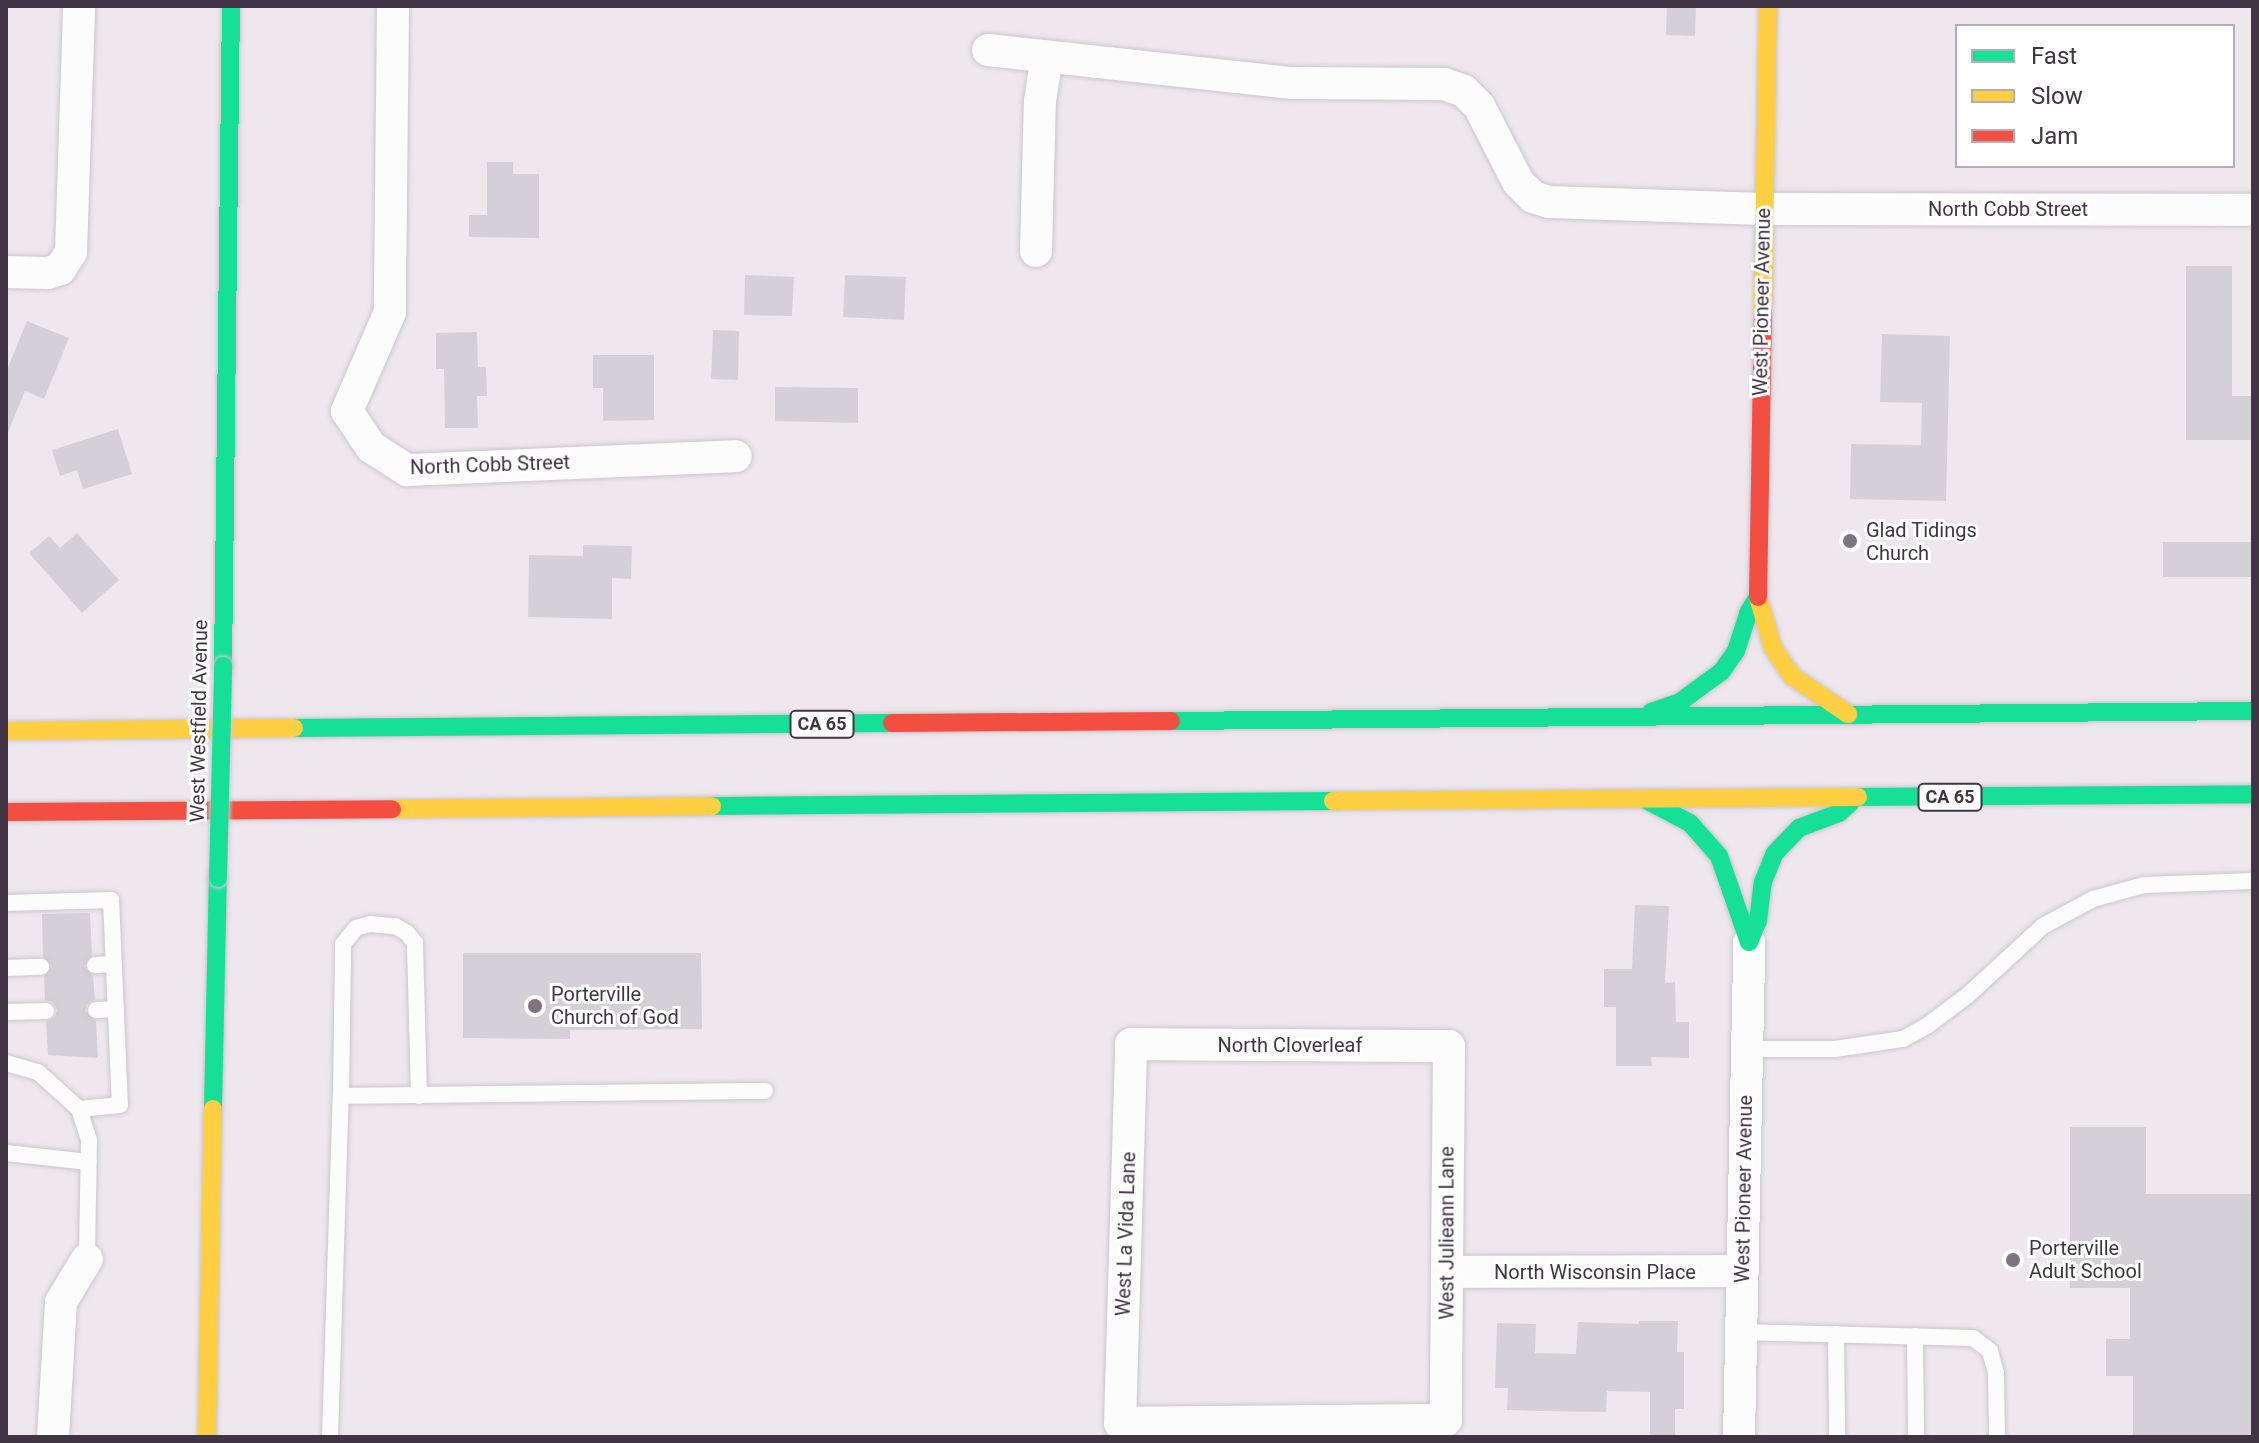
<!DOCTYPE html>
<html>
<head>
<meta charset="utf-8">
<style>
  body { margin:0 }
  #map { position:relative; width:2259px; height:1443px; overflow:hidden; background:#eee8ee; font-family:Roboto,sans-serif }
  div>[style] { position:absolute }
  .building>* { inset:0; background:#d5cfd7 }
  .roads { filter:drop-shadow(0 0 2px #ccc5cd) drop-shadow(0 0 2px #ccc5cd) }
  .lane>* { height:16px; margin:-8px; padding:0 8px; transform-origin:8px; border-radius:8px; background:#fcfcfc }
  .street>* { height:32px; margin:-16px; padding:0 16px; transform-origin:16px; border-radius:16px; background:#fcfcfc }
  .fast>* { height:18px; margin:-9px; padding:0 9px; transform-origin:9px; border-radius:9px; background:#16e098 }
  .slow>* { height:18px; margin:-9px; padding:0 9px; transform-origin:9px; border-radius:9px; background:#ffcf43 }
  .jam>* { height:18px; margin:-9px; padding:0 9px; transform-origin:9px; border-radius:9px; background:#f24e42 }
  .bridges { filter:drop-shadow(0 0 2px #d4c6d6) drop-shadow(0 0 2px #d4c6d6) }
  .fast-bridge>* { height:18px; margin:-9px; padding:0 9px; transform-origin:9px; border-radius:9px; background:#16e098 }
  .dots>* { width:22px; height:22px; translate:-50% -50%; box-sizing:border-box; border:4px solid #fff; border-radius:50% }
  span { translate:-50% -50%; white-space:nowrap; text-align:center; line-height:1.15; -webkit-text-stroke:6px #fff; paint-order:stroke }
  .shield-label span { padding:2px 6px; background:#fff; border:2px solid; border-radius:6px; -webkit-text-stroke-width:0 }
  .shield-label { font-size:18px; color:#413444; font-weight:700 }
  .street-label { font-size:20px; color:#413444 }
  .poi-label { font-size:20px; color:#413444 }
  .left { translate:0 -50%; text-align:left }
  .frame { position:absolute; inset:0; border:8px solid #413444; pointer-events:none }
  .legend { position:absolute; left:1955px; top:24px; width:280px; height:144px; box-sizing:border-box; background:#fff; border:2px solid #b3aeb4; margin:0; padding:10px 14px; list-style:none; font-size:24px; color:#413444 }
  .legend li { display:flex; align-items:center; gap:16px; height:40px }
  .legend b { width:40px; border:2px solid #b3aeb4 }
</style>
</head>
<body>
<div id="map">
  <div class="building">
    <div style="clip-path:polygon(1667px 6px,1696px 6px,1695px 36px,1666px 35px)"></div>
    <div style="clip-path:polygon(487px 162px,513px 162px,513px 174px,539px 174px,539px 238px,469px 237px,469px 215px,487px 215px)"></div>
    <div style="clip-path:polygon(2186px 266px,2232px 266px,2232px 396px,2253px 396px,2253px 440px,2186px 440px)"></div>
    <div style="clip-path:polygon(745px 275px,794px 277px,792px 316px,744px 315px)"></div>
    <div style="clip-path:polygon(845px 275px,906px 277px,904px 320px,843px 317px)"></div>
    <div style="clip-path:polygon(27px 321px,69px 338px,44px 399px,25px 391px,7px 435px,6px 372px)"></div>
    <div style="clip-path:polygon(713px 330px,739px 331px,738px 380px,711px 379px)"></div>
    <div style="clip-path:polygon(477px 332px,478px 367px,486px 367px,487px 396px,477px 396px,478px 428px,445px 428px,444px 369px,436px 369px,436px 333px)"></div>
    <div style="clip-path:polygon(1882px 334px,1950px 336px,1946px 501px,1850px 499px,1851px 444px,1921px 445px,1922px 403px,1880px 402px)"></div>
    <div style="clip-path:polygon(593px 355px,654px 355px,654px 420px,603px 421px,603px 388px,593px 388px)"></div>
    <div style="clip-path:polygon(775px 387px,858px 388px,858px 423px,775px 421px)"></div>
    <div style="clip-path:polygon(118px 429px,132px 474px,83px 489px,77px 470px,60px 476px,52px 450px)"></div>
    <div style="clip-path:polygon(77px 533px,119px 580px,82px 613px,29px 553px,49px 536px,60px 548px)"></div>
    <div style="clip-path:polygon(2163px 542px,2253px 542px,2253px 577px,2163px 577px)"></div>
    <div style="clip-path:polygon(583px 545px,632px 546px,631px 579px,612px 578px,612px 619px,528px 617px,529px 555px,583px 556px)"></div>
    <div style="clip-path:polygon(1635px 905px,1669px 906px,1665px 983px,1675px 982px,1676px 1022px,1689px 1022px,1689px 1058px,1651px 1057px,1652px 1066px,1616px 1066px,1616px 1007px,1604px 1007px,1604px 969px,1632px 969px)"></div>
    <div style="clip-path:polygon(90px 913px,92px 955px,84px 966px,93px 976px,95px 999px,87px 1004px,85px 1011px,96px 1021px,98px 1058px,48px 1055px,46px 1022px,55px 1017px,57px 1010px,52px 1002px,45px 1000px,44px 977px,52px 966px,43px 957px,42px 914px)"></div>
    <div style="clip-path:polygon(463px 953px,701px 953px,702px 1029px,570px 1030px,570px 1039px,463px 1038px)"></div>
    <div style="clip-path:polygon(2070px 1127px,2146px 1127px,2146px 1194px,2253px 1194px,2253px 1437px,2133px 1437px,2133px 1376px,2106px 1376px,2106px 1339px,2130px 1339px,2130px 1288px,2070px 1288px)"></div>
    <div style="clip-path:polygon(1639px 1321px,1678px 1321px,1677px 1352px,1684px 1352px,1684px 1409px,1675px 1409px,1675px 1437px,1650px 1437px,1650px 1392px,1607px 1391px,1606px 1412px,1541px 1411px,1507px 1410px,1508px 1388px,1495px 1388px,1497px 1323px,1536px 1324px,1535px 1353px,1576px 1354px,1578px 1322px,1639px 1324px)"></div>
  </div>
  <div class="roads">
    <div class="lane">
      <div style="left:6px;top:903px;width:105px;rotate:-1.6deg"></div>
      <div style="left:111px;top:900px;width:205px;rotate:87.5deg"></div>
      <div style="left:120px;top:1105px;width:41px;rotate:174.4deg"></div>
      <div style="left:95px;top:965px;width:19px;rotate:-3deg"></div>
      <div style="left:6px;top:968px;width:35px;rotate:-2deg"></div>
      <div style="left:96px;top:1010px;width:20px;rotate:-3deg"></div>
      <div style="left:6px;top:1012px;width:40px;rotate:-1.4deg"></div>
      <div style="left:1747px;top:1049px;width:88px"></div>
      <div style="left:1835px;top:1049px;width:69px;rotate:-8.4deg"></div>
      <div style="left:1903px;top:1039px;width:29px;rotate:-29deg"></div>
      <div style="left:1928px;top:1025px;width:50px;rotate:-36.9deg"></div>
      <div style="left:1968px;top:995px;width:102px;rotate:-42.6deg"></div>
      <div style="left:2043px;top:926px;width:57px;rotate:-28.4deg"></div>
      <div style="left:2093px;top:899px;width:53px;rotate:-15.4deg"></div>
      <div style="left:2144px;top:885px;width:109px;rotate:-2.1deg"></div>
      <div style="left:6px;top:1063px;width:33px;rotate:16deg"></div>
      <div style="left:38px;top:1072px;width:55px;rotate:42.1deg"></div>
      <div style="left:79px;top:1109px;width:33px;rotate:72deg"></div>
      <div style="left:89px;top:1140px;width:119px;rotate:91deg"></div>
      <div style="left:341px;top:1096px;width:152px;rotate:-89.2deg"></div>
      <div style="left:343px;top:944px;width:21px;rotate:-51deg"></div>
      <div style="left:356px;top:928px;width:15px;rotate:-16deg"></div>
      <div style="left:370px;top:924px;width:25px;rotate:5deg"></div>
      <div style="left:395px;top:926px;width:14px;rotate:30deg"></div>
      <div style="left:407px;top:933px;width:13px;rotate:51deg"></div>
      <div style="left:415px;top:943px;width:153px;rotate:88.5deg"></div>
      <div style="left:6px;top:1153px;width:83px;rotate:6.2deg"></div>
      <div style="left:1741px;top:1332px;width:232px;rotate:1.5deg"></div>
      <div style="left:1973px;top:1338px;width:21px;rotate:37deg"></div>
      <div style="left:1990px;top:1351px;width:23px;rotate:75deg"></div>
      <div style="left:1996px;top:1373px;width:64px;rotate:89.1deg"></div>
      <div style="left:1836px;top:1334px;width:103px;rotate:89.4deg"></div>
      <div style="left:1915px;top:1336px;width:101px;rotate:89.4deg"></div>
      <div style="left:330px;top:1437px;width:341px;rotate:-88.2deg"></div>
      <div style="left:341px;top:1096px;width:424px;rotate:-0.7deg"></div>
    </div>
    <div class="street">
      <div style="left:393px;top:6px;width:306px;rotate:90.6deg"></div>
      <div style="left:390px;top:312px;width:108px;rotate:113.5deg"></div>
      <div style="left:347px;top:411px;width:43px;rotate:56.3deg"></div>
      <div style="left:371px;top:447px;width:43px;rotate:32.6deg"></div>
      <div style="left:407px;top:470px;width:329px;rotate:-2.4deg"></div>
      <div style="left:988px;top:50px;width:306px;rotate:6.2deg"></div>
      <div style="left:1292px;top:83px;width:152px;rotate:0.4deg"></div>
      <div style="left:1444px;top:84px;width:21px;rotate:19deg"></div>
      <div style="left:1464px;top:91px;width:21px;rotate:45deg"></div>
      <div style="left:1479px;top:106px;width:85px;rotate:62.8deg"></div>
      <div style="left:1518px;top:182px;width:21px;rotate:45deg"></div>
      <div style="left:1533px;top:197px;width:17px;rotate:17deg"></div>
      <div style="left:1549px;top:202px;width:214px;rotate:1.9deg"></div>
      <div style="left:1763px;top:209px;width:490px;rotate:0.1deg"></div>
      <div style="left:1036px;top:251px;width:150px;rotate:-88.5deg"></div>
      <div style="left:1040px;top:101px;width:45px;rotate:-81deg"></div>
      <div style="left:6px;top:272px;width:42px;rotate:1.4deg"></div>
      <div style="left:48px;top:273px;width:13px;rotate:-18deg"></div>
      <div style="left:60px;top:269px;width:20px;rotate:-57deg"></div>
      <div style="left:71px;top:252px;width:246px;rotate:-88.1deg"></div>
      <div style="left:1131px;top:1044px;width:318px;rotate:0.4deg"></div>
      <div style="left:1449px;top:1046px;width:374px;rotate:90.5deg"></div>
      <div style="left:1446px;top:1420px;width:326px;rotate:179.5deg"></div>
      <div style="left:1120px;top:1423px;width:379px;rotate:-88.3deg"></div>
      <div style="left:1447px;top:1272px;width:296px;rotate:-0.2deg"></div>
      <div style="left:53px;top:1437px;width:135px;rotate:-86.6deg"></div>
      <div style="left:61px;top:1302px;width:50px;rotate:-58.8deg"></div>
      <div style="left:1739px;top:1437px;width:495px;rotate:-88.8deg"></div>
    </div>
    <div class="fast">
      <div style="left:223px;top:666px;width:660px;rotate:-89.31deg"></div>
      <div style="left:1651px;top:712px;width:31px;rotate:-19deg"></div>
      <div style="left:1680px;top:702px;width:52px;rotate:-36.4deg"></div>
      <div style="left:1722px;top:671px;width:24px;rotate:-55deg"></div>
      <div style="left:1736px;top:651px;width:40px;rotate:-72deg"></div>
      <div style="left:1748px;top:613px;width:19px;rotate:-58deg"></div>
      <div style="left:1171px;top:721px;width:1082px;rotate:-0.53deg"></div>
      <div style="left:294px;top:728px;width:598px;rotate:-0.48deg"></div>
      <div style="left:1858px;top:797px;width:395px;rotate:-0.4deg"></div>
      <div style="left:1646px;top:800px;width:50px;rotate:27.6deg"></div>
      <div style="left:1690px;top:823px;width:44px;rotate:48.7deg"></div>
      <div style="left:1719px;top:856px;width:91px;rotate:70.8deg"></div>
      <div style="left:712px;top:806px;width:621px;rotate:-0.46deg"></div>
      <div style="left:1749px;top:942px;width:23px;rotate:-67deg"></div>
      <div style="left:1758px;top:921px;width:39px;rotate:-83deg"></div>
      <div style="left:1763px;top:882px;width:31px;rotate:-68deg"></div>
      <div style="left:1775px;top:853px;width:35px;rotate:-46deg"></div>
      <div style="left:1799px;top:828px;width:43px;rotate:-20.6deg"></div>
      <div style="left:1839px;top:813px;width:15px;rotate:-42deg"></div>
      <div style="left:213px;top:1109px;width:231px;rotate:-88.8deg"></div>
    </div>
    <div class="slow">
      <div style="left:1763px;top:313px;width:307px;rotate:-89.1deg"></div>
      <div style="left:1758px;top:597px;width:53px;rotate:73.6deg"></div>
      <div style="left:1773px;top:648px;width:34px;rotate:56deg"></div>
      <div style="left:1792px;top:676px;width:68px;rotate:34.2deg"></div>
      <div style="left:6px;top:731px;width:288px;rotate:-0.6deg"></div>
      <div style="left:1333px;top:801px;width:525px;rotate:-0.44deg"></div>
      <div style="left:392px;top:809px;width:320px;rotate:-0.5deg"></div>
      <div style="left:207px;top:1437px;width:328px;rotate:-89deg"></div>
    </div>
    <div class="jam">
      <div style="left:1758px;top:597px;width:284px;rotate:-89deg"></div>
      <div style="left:892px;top:723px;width:279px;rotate:-0.4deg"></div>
      <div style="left:6px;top:812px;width:386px;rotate:-0.4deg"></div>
    </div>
  </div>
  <div class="bridges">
    <div class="fast-bridge">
      <div style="left:218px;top:878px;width:212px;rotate:-88.6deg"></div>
    </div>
  </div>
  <div class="dots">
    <div style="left:1850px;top:541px;background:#7e7380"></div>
    <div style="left:535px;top:1006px;background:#7e7380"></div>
    <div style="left:2013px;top:1260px;background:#7e7380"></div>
  </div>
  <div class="shield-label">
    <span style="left:822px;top:724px">CA 65</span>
    <span style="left:1950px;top:797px">CA 65</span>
  </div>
  <div class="street-label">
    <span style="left:2008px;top:209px">North Cobb Street</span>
    <span style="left:1762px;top:302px;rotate:-89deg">West Pioneer Avenue</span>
    <span style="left:490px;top:465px;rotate:-2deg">North Cobb Street</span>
    <span style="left:199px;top:721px;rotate:-89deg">West Westfield Avenue</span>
    <span style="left:1290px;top:1045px">North Cloverleaf</span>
    <span style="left:1744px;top:1189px;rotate:-89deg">West Pioneer Avenue</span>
    <span style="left:1447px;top:1233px;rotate:-90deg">West Julieann Lane</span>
    <span style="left:1126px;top:1234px;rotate:-88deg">West La Vida Lane</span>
    <span style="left:1595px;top:1272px">North Wisconsin Place</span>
  </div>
  <div class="poi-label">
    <span class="left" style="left:1866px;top:542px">Glad Tidings<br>Church</span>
    <span class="left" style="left:551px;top:1006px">Porterville<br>Church of God</span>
    <span class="left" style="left:2029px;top:1260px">Porterville<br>Adult School</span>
  </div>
  <div class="frame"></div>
  <ul class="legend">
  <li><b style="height:10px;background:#16e098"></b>Fast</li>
  <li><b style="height:10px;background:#ffcf43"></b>Slow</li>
  <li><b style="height:10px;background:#f24e42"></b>Jam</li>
  </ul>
</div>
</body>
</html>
